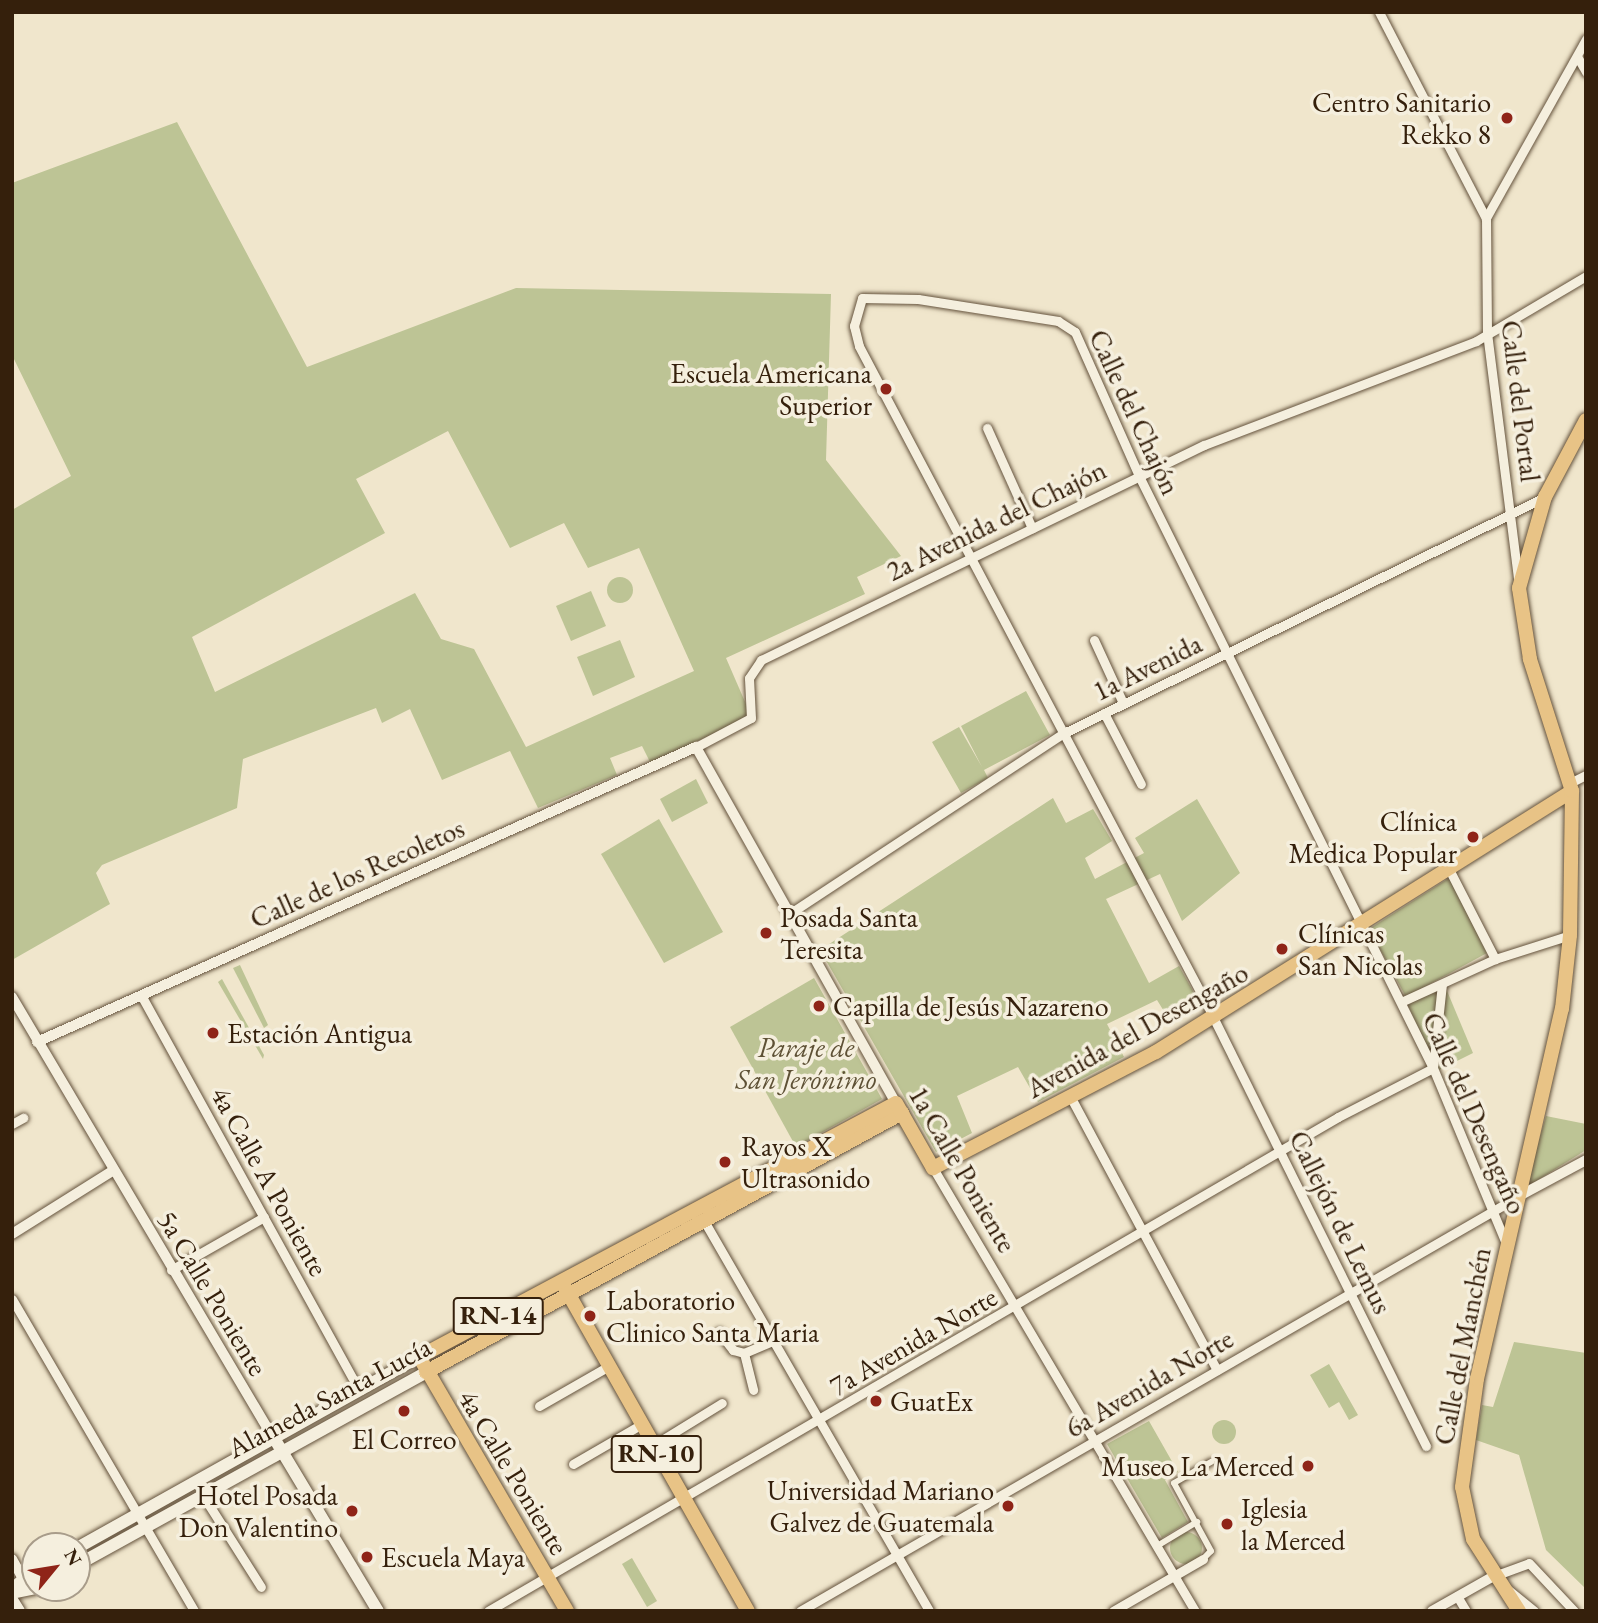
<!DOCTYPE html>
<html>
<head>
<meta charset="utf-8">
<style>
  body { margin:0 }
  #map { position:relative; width:1598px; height:1623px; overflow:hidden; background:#f0e6cc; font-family:"EB Garamond",serif }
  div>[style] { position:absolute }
  .green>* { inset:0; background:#bdc495 }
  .round { border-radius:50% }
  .roads { filter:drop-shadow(0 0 2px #64523c) drop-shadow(0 0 2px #64523c) }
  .pedestrian>* { height:6px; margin:-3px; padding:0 3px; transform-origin:3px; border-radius:3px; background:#f5efde }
  .minor>* { height:9px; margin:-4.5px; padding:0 4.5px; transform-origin:4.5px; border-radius:4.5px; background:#f5efde }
  .tertiary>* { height:10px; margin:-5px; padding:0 5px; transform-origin:5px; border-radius:5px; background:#f5efde }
  .secondary>* { height:12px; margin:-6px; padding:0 6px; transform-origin:6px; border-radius:6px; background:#f5efde }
  .primary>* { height:14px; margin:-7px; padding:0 7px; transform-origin:7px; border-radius:7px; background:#e8c386 }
  .dots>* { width:19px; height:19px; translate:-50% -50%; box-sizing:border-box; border:4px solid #f5efde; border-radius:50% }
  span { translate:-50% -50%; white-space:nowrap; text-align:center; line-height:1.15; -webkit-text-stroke:7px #f5efde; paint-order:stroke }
  .shield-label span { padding:2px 5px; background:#f5efde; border:2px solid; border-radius:5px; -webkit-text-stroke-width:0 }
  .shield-label { font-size:26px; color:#35200c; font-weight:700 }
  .poi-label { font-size:28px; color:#35200c }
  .right { translate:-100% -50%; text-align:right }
  .left { translate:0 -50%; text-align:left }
  .street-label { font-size:28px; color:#35200c }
  .park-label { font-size:28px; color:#5e5135; font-style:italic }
  .frame { position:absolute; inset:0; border:14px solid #35200c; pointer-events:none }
  .north { position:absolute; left:21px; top:1532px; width:70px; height:70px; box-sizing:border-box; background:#f5efde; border:2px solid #a89c8a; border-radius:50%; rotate:60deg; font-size:19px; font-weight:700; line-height:28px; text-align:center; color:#35200c }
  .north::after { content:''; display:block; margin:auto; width:24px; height:32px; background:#8f2418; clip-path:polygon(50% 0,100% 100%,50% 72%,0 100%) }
</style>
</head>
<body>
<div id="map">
  <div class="green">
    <div style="clip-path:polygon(evenodd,177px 122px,307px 367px,516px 288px,831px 294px,826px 460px,901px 556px,857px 577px,865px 594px,726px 658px,749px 711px,745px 720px,650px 762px,642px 746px,610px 758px,617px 775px,538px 808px,510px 751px,442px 780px,410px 709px,382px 723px,376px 708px,243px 759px,237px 808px,102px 865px,96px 873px,110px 904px,12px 960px,12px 510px,71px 476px,12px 355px,12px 183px,177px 122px,448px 431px,510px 548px,564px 523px,588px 568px,639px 548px,694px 671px,526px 747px,474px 649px,441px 639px,415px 593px,215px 692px,192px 637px,385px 533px,356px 479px,448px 431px)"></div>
    <div class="round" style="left:607px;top:577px;width:26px;height:26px"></div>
    <div style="clip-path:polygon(591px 591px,606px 626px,571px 641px,556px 606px)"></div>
    <div style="clip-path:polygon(620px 640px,635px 677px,593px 696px,577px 657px)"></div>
    <div style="clip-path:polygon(1026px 691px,1050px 735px,984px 770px,988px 778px,961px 793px,932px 742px,959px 727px,982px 767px,961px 726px)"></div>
    <div style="clip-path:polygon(696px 779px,708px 803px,672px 822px,660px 799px)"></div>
    <div style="clip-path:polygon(1053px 798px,1066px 823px,1093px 809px,1112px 841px,1085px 858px,1095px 879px,1144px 853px,1135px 838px,1197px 799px,1240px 873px,1182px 921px,1160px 874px,1106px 899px,1149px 983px,1179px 966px,1202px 1007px,1170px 1021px,1157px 1000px,1107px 1024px,1124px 1057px,1038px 1102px,1018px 1067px,957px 1096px,972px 1133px,936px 1152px,820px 950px)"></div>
    <div style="clip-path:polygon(659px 819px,723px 932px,664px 963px,601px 854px)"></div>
    <div style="clip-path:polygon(1449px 878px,1487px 953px,1406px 997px,1369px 929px)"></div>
    <div style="clip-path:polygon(240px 965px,268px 1025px,264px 1028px,233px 968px)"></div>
    <div style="clip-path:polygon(814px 978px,882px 1099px,796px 1147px,730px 1027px)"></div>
    <div style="clip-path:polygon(222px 979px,264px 1055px,263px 1059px,218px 982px)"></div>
    <div style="clip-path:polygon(1445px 986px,1473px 1053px,1435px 1072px)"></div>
    <div style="clip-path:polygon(1438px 988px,1432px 1059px,1407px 1003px)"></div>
    <div style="clip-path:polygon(1546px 1116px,1586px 1124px,1586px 1150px,1525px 1188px)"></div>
    <div style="clip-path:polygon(1514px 1342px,1586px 1353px,1586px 1589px,1546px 1550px,1519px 1455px,1476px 1440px,1482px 1405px,1493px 1407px)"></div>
    <div style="clip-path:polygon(1329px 1364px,1358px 1415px,1349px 1420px,1339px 1402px,1329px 1408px,1310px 1375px)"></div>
    <div class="round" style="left:1212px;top:1420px;width:24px;height:24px"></div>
    <div style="clip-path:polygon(1149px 1421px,1178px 1472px,1165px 1480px,1188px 1522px,1162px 1538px,1107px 1444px)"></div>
    <div class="round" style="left:1170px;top:1532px;width:32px;height:32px"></div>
    <div style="clip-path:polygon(632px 1558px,657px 1601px,647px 1607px,622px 1564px)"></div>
  </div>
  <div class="roads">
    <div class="pedestrian">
      <div style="left:1157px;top:1546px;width:47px;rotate:-31deg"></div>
      <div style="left:1203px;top:1559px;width:11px;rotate:-45deg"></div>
      <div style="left:1211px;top:1551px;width:77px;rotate:-118.6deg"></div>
      <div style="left:1174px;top:1483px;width:43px;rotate:-29.6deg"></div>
    </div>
    <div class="minor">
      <div style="left:1379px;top:12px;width:232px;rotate:62.6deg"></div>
      <div style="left:1578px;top:58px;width:16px;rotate:60deg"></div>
      <div style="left:987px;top:428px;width:110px;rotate:65.8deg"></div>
      <div style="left:1519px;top:586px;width:256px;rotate:-97.2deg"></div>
      <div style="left:1487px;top:332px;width:114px;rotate:-90.5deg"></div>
      <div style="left:1486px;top:218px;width:205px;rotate:-60.8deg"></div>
      <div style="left:1094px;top:640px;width:69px;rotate:65.3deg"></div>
      <div style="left:1104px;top:713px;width:80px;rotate:62.5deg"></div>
      <div style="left:696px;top:747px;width:62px;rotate:-27.8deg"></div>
      <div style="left:751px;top:718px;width:40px;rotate:-92.9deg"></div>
      <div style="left:749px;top:678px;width:22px;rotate:-56deg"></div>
      <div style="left:761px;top:660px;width:492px;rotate:-25.9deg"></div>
      <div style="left:1204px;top:445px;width:291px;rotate:-20.9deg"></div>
      <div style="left:1476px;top:341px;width:128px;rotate:-30.6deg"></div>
      <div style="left:1570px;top:783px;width:18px;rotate:-27deg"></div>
      <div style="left:1451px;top:873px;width:97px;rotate:62.9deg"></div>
      <div style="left:789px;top:914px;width:329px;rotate:-33.4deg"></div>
      <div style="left:1064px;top:733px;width:536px;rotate:-26.13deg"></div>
      <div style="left:141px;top:995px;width:451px;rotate:61.1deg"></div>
      <div style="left:1401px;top:1002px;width:103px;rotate:-24.6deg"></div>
      <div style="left:1495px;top:959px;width:79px;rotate:-17.7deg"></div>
      <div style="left:1070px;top:1096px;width:311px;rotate:61.8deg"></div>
      <div style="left:12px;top:1124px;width:13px;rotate:-29deg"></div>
      <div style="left:933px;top:1168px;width:515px;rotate:59.4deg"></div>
      <div style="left:703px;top:1219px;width:452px;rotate:60deg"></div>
      <div style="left:171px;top:1270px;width:107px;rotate:-29.7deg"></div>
      <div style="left:12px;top:1299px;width:361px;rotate:59.7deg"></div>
      <div style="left:719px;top:1332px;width:23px;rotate:52deg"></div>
      <div style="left:733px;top:1350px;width:11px;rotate:15deg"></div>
      <div style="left:744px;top:1353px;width:30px;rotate:-23deg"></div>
      <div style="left:744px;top:1353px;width:38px;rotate:76deg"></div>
      <div style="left:539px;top:1406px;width:78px;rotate:-29.8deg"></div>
      <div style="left:652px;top:1446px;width:82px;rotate:-31.6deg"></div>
      <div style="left:1426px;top:1446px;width:478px;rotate:-116.4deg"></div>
      <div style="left:1214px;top:1018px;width:760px;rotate:-117.85deg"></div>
      <div style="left:859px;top:346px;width:21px;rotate:-104deg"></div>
      <div style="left:854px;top:326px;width:29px;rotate:-74deg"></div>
      <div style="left:862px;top:298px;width:56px;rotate:1deg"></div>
      <div style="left:918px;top:299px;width:142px;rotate:8.9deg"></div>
      <div style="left:1058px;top:321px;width:20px;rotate:33deg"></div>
      <div style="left:1075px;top:332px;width:158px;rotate:66deg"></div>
      <div style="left:1139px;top:476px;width:661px;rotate:63.59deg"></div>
      <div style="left:1433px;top:1068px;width:190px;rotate:67.4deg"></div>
      <div style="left:573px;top:1464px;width:78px;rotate:-30.2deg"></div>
      <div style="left:202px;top:1494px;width:110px;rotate:57.6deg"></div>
      <div style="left:1494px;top:1576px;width:37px;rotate:-20deg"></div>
      <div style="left:1529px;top:1563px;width:66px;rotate:46.8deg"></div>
      <div style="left:1506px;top:1588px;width:36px;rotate:39deg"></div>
      <div style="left:1457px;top:1596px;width:17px;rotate:59deg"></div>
      <div style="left:488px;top:1611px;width:983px;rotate:-30.16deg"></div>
      <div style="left:1338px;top:1117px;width:107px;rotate:-27.3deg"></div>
      <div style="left:1433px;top:1068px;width:84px;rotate:-83.9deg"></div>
      <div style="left:800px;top:1611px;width:830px;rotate:-29.99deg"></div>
      <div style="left:1113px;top:1611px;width:104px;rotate:-30deg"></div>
    </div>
    <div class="tertiary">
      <div style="left:12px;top:997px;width:510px;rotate:59.36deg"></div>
      <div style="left:37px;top:1042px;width:722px;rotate:-24.12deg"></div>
      <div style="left:696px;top:747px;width:408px;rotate:60.7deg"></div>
      <div style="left:1521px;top:1195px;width:74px;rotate:-28.3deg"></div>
      <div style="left:12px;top:1234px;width:117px;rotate:-32.1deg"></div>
      <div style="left:12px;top:1559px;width:31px;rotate:61deg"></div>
      <div style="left:1432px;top:1611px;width:69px;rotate:-29.5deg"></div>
    </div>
    <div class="secondary">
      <div style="left:277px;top:1443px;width:196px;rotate:59deg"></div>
      <div style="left:77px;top:1548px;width:392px;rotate:-29.2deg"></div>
      <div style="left:77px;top:1565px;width:399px;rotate:-28.9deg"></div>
      <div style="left:12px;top:1589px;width:30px;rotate:-40deg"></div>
      <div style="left:12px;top:1593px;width:25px;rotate:-12deg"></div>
      <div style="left:12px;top:1600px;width:13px;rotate:58deg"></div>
    </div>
    <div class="primary">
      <div style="left:564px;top:1286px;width:373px;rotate:60.5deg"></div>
      <div style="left:426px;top:1372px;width:542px;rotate:-28.55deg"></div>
      <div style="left:567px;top:1611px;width:294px;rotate:-120.2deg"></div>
      <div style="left:419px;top:1357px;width:540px;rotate:-28.04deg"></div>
      <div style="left:896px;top:1103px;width:75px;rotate:60.4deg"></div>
      <div style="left:933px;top:1168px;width:251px;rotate:-27.5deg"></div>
      <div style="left:1156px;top:1052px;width:491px;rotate:-32.1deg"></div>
      <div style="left:1519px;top:1611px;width:85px;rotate:-122.6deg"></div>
      <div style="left:1473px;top:1539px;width:53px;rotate:-101.9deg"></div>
      <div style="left:1462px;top:1487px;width:109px;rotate:-82.1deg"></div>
      <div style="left:1477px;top:1379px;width:380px;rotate:-77.1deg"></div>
      <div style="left:1562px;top:1009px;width:74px;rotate:-83.8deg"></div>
      <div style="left:1570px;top:935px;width:144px;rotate:-89.2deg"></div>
      <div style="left:1572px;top:791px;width:139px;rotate:-107.7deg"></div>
      <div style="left:1530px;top:659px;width:72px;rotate:-98.8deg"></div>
      <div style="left:1519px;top:588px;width:95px;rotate:-74.1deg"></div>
      <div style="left:1545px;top:497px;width:87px;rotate:-62deg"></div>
    </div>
  </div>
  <div class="dots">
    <div style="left:1507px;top:118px;background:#8f2418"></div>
    <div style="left:886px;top:389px;background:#8f2418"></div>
    <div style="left:1473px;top:837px;background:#8f2418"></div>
    <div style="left:766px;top:933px;background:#8f2418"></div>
    <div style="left:1282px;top:949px;background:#8f2418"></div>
    <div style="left:819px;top:1006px;background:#8f2418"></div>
    <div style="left:213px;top:1033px;background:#8f2418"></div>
    <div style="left:725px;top:1162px;background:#8f2418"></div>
    <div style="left:590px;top:1316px;background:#8f2418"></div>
    <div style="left:876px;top:1401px;background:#8f2418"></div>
    <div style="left:404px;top:1411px;background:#8f2418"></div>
    <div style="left:1308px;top:1466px;background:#8f2418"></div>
    <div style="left:1008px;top:1506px;background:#8f2418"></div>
    <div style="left:352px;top:1511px;background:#8f2418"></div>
    <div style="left:1227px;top:1524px;background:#8f2418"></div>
    <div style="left:367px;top:1557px;background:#8f2418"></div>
  </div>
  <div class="shield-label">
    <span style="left:498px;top:1316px">RN-14</span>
    <span style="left:656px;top:1454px">RN-10</span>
  </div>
  <div class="poi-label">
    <span class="right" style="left:1491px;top:118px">Centro Sanitario<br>Rekko 8</span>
    <span class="right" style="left:872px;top:389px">Escuela Americana<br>Superior</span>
    <span class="right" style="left:1457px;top:837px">Clínica<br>Medica Popular</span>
    <span class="left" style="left:780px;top:933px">Posada Santa<br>Teresita</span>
    <span class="left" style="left:1298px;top:949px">Clínicas<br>San Nicolas</span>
    <span class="left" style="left:833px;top:1006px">Capilla de Jesús Nazareno</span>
    <span class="left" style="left:227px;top:1033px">Estación Antigua</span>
    <span class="left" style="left:741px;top:1162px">Rayos X<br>Ultrasonido</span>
    <span class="left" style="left:606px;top:1316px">Laboratorio<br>Clinico Santa Maria</span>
    <span class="left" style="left:890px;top:1401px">GuatEx</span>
    <span style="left:404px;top:1439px">El Correo</span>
    <span class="right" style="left:1294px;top:1466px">Museo La Merced</span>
    <span class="right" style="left:994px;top:1506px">Universidad Mariano<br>Galvez de Guatemala</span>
    <span class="right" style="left:338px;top:1511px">Hotel Posada<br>Don Valentino</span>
    <span class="left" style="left:1241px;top:1524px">Iglesia<br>la Merced</span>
    <span class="left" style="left:381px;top:1557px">Escuela Maya</span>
  </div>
  <div class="street-label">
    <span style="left:1521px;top:401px;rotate:83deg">Calle del Portal</span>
    <span style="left:1135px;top:412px;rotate:65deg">Calle del Chajón</span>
    <span style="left:996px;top:520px;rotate:-26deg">2a Avenida del Chajón</span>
    <span style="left:1147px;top:667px;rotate:-26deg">1a Avenida</span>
    <span style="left:357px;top:873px;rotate:-24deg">Calle de los Recoletos</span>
    <span style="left:1137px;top:1030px;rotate:-29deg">Avenida del Desengaño</span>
    <span style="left:1475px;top:1113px;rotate:66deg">Calle del Desengaño</span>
    <span style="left:963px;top:1169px;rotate:60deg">1a Calle Poniente</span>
    <span style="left:270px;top:1181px;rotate:61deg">4a Calle A Poniente</span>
    <span style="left:1341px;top:1222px;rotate:64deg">Callejón de Lemus</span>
    <span style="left:213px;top:1293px;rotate:59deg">5a Calle Poniente</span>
    <span style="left:913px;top:1341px;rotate:-30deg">7a Avenida Norte</span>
    <span style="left:1462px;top:1346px;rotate:-79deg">Calle del Manchén</span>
    <span style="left:1149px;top:1383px;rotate:-30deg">6a Avenida Norte</span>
    <span style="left:329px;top:1397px;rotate:-28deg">Alameda Santa Lucía</span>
    <span style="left:514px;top:1472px;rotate:59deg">4a Calle Poniente</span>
  </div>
  <div class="park-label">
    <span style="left:806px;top:1063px">Paraje de<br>San Jerónimo</span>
  </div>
  <div class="frame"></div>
  <div class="north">N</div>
</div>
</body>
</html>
